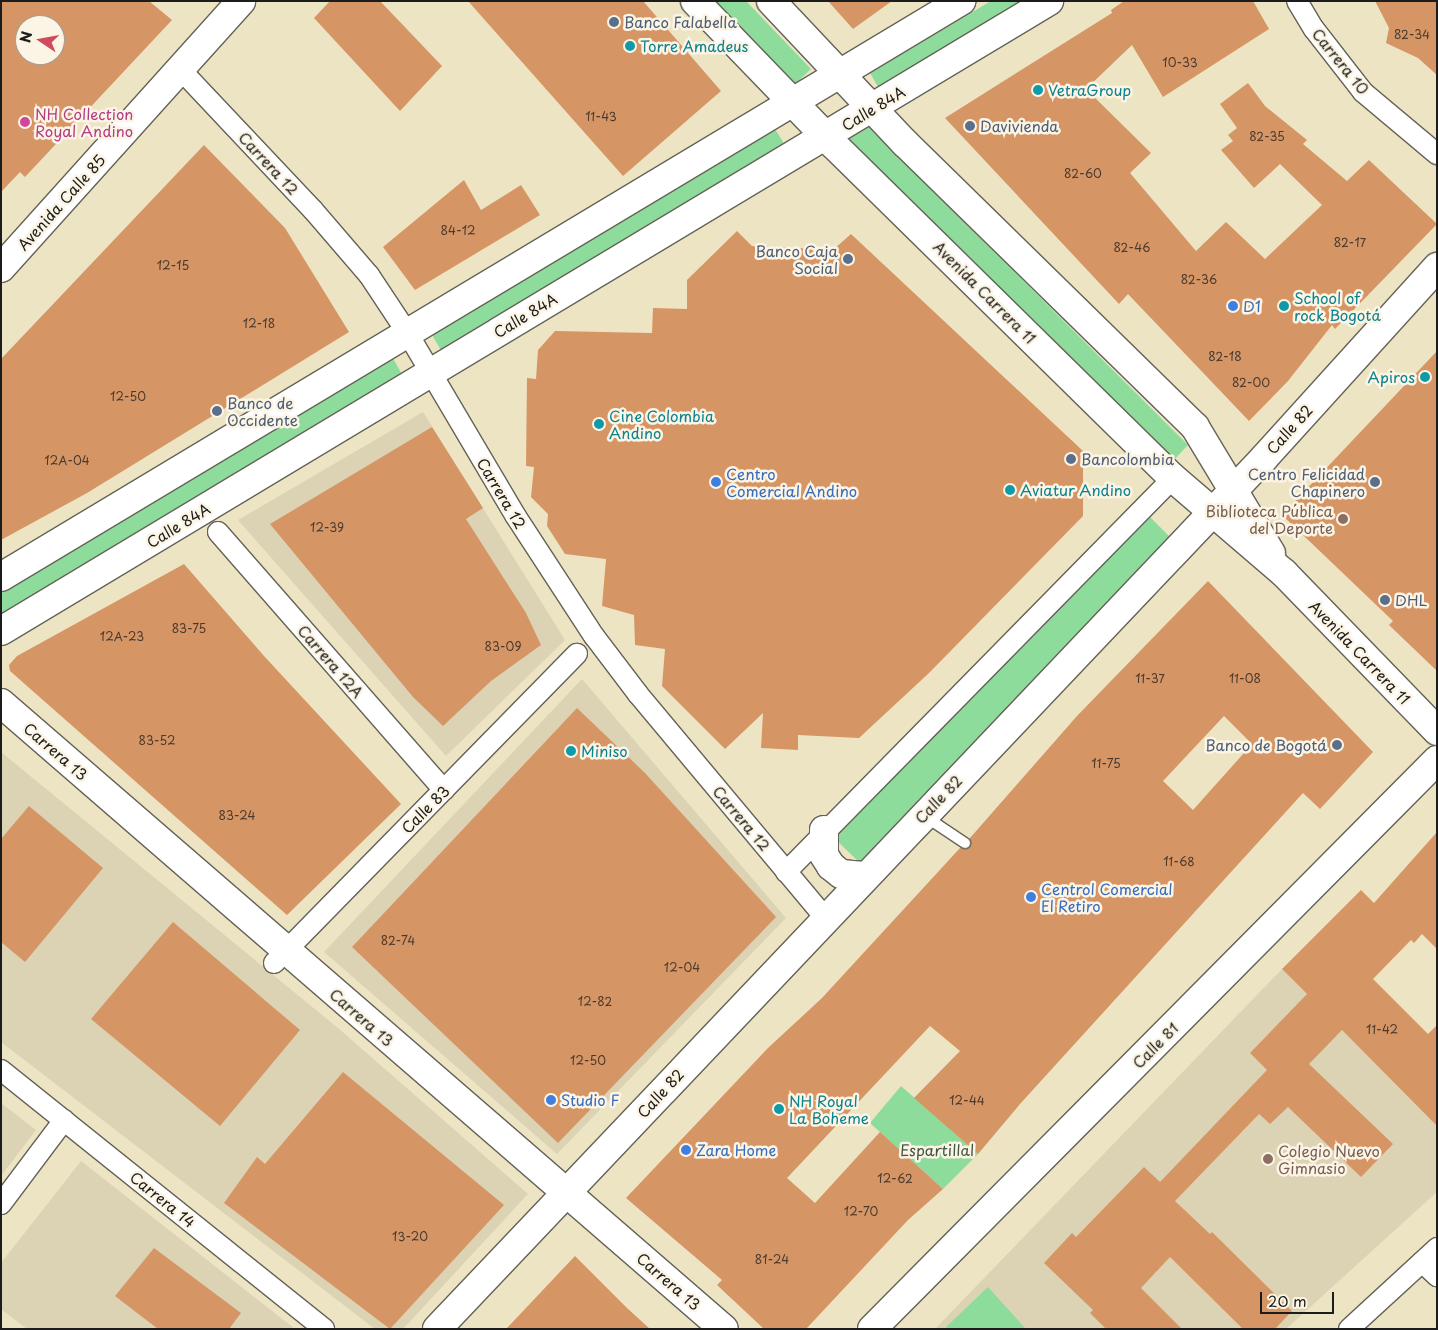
<!DOCTYPE html>
<html>
<head>
<meta charset="utf-8">
<style>
  body { margin:0 }
  #map { position:relative; width:1438px; height:1330px; overflow:hidden; background:#ede4c4; font-family:"Playpen Sans",sans-serif }
  div>[style] { position:absolute }
  [style*='--x'] { left:calc(var(--x)*1px); top:calc(var(--y)*1px); width:calc(var(--w)*1px); rotate:calc(var(--a)*1deg) }
  .built>* { inset:0; background:#dcd3b4 }
  .green>* { inset:0; background:#8ddc9b }
  .building>* { inset:0; background:#d69565 }
  .roads { filter:drop-shadow(1px 0 #656257) drop-shadow(-1px 0 #656257) drop-shadow(0 1px #656257) drop-shadow(0 -1px #656257) }
  .lane>* { height:10px; margin:-5px; padding:0 5px; transform-origin:5px; border-radius:5px; background:#fff }
  .street>* { height:20px; margin:-10px; padding:0 10px; transform-origin:10px; border-radius:10px; background:#fff }
  .secondary>* { height:28px; margin:-14px; padding:0 14px; transform-origin:14px; border-radius:14px; background:#fff }
  .dots>* { width:14px; height:14px; translate:-50% -50%; box-sizing:border-box; border:2px solid #fcf5e5; border-radius:50% }
  span { translate:-50% -50%; white-space:nowrap; text-align:center; line-height:1.15; -webkit-text-stroke:5px #fcf5e5; paint-order:stroke }
  .number-label { font-size:12px; color:#4a3a2e }
  .number-label span { -webkit-text-stroke-width:0 }
  .service-label { font-size:15px; color:#4e5e75 }
  .left { translate:0 -50%; text-align:left }
  .right { translate:-100% -50%; text-align:right }
  .culture-label { font-size:15px; color:#0d838f }
  .street-label { font-size:15px; color:#1c1c1c }
  .hotel-label { font-size:15px; color:#b23c85 }
  .shop-label { font-size:15px; color:#366cbe }
  .education-label { font-size:15px; color:#785e54 }
  .park-label { font-size:15px; color:#3e5642 }
  .frame { position:absolute; inset:0; border:2px solid #1c1c1c; pointer-events:none }
  .north { position:absolute; left:15px; top:15px; width:50px; height:50px; box-sizing:border-box; background:#fcf5e5; border:1px solid #a29e95; border-radius:50%; rotate:282deg; font-size:14px; font-weight:700; line-height:20px; text-align:center; color:#1c1c1c }
  .north::after { content:''; display:block; margin:auto; width:18px; height:22px; background:#d1495b; clip-path:polygon(50% 0,100% 100%,50% 72%,0 100%) }
  .scale { position:absolute; left:1260px; top:1292px; width:74px; height:22px; box-sizing:border-box; border:2px solid #1c1c1c; border-top:0; padding-left:6px; font-size:15px; line-height:18px; white-space:nowrap; color:#1c1c1c; -webkit-text-stroke:4px #fcf5e5; paint-order:stroke }
</style>
</head>
<body>
<div id="map">
  <div class="built">
    <div style="clip-path:polygon(423px 412px,565px 640px,446px 756px,238px 520px)"></div>
    <div style="clip-path:polygon(582px 679px,786px 918px,557px 1154px,324px 952px)"></div>
    <div style="clip-path:polygon(1px 752px,338px 1028px,528px 1194px,403px 1329px,375px 1329px,1px 1042px)"></div>
    <div style="clip-path:polygon(1282px 969px,1437px 1126px,1437px 1192px,1286px 1329px,935px 1329px)"></div>
    <div style="clip-path:polygon(1px 1103px,36px 1130px,1px 1176px)"></div>
    <div style="clip-path:polygon(81px 1161px,295px 1329px,27px 1329px,1px 1309px,1px 1263px)"></div>
  </div>
  <div class="green">
    <div style="clip-path:polygon(708px 1px,746px 1px,811px 69px,791px 88px)"></div>
    <div style="clip-path:polygon(991px 1px,1032px 1px,881px 92px,870px 73px)"></div>
    <div style="clip-path:polygon(867px 125px,1188px 445px,1170px 464px,842px 140px)"></div>
    <div style="clip-path:polygon(774px 127px,786px 147px,443px 354px,431px 333px)"></div>
    <div style="clip-path:polygon(391px 355px,403px 376px,1px 616px,1px 588px)"></div>
    <div style="clip-path:polygon(1145px 512px,1173px 540px,861px 864px,832px 836px)"></div>
    <div style="clip-path:polygon(901px 1086px,978px 1154px,943px 1189px,870px 1123px)"></div>
    <div style="clip-path:polygon(988px 1287px,1026px 1329px,948px 1329px,946px 1327px)"></div>
  </div>
  <div class="building">
    <div style="clip-path:polygon(evenodd,1px 1px,149px 1px,172px 20px,25px 177px,20px 172px,1px 192px,1px 1px,25px 25px,55px 25px,55px 55px,25px 55px,25px 25px)"></div>
    <div style="clip-path:polygon(330px 1px,380px 1px,442px 66px,400px 111px,314px 18px)"></div>
    <div style="clip-path:polygon(468px 1px,643px 1px,721px 91px,623px 176px)"></div>
    <div style="clip-path:polygon(828px 1px,892px 1px,853px 29px)"></div>
    <div style="clip-path:polygon(1124px 1px,1253px 1px,1269px 29px,1163px 97px,1132px 45px,1086px 89px,1151px 153px,1130px 173px,1196px 251px,1226px 222px,1265px 259px,1322px 205px,1280px 164px,1254px 188px,1221px 150px,1233px 141px,1228px 135px,1237px 128px,1220px 104px,1248px 83px,1265px 106px,1307px 140px,1303px 144px,1347px 181px,1369px 160px,1437px 224px,1335px 329px,1332px 325px,1288px 381px,1249px 421px,1128px 294px,1119px 304px,945px 118px,1112px 13px,1111px 10px)"></div>
    <div style="clip-path:polygon(1375px 1px,1437px 1px,1437px 75px,1418px 58px,1386px 43px,1389px 28px)"></div>
    <div style="clip-path:polygon(204px 145px,285px 228px,349px 332px,87px 493px,1px 540px,1px 359px)"></div>
    <div style="clip-path:polygon(464px 180px,481px 210px,521px 185px,540px 215px,415px 290px,383px 247px)"></div>
    <div style="clip-path:polygon(737px 231px,752px 246px,792px 248px,834px 249px,851px 234px,1083px 451px,1083px 516px,929px 673px,859px 738px,798px 735px,798px 750px,761px 748px,763px 713px,725px 749px,662px 686px,665px 649px,635px 645px,634px 615px,602px 606px,606px 559px,565px 554px,547px 526px,548px 514px,531px 497px,534px 467px,526px 466px,527px 378px,536px 379px,538px 350px,555px 331px,652px 333px,653px 308px,687px 309px,687px 280px)"></div>
    <div style="clip-path:polygon(1437px 351px,1437px 671px,1389px 625px,1393px 621px,1282px 515px)"></div>
    <div style="clip-path:polygon(432px 427px,483px 508px,466px 519px,526px 613px,541px 645px,491px 681px,443px 726px,413px 697px,270px 524px)"></div>
    <div style="clip-path:polygon(184px 564px,264px 656px,401px 804px,287px 915px,10px 671px,9px 665px,17px 656px)"></div>
    <div style="clip-path:polygon(evenodd,1208px 581px,1373px 752px,1320px 809px,1303px 793px,1020px 1104px,978px 1154px,914px 1098px,960px 1051px,930px 1026px,787px 1178px,815px 1203px,880px 1132px,943px 1189px,908px 1220px,806px 1329px,764px 1329px,717px 1285px,722px 1280px,626px 1198px,768px 1048px,822px 998px,960px 848px,970px 847px,970px 838px,1077px 716px,1208px 581px,1224px 716px,1252px 744px,1193px 810px,1163px 781px,1224px 716px)"></div>
    <div style="clip-path:polygon(577px 708px,645px 773px,776px 917px,558px 1143px,352px 947px)"></div>
    <div style="clip-path:polygon(29px 806px,103px 868px,25px 962px,1px 942px,1px 839px)"></div>
    <div style="clip-path:polygon(1437px 832px,1437px 949px,1422px 934px,1414px 943px,1411px 940px,1373px 979px,1428px 1034px,1437px 1025px,1437px 1126px,1342px 1030px,1309px 1064px,1393px 1144px,1361px 1177px,1288px 1107px,1270px 1124px,1259px 1114px,1175px 1201px,1210px 1234px,1212px 1232px,1292px 1311px,1275px 1329px,1243px 1329px,1170px 1257px,1141px 1288px,1182px 1329px,1106px 1329px,1090px 1313px,1093px 1310px,1044px 1263px,1072px 1233px,1076px 1237px,1144px 1167px,1160px 1182px,1267px 1070px,1250px 1053px,1307px 994px,1282px 969px,1361px 890px,1374px 903px)"></div>
    <div style="clip-path:polygon(173px 922px,300px 1030px,220px 1126px,91px 1019px)"></div>
    <div style="clip-path:polygon(343px 1072px,504px 1205px,390px 1329px,224px 1203px,257px 1157px,265px 1164px)"></div>
    <div style="clip-path:polygon(154px 1248px,241px 1313px,229px 1329px,158px 1329px,115px 1296px)"></div>
    <div style="clip-path:polygon(575px 1256px,627px 1308px,650px 1329px,506px 1329px)"></div>
  </div>
  <div class="roads">
    <div class="lane">
      <div style="--x:926;--y:817;--w:47;--a:33.7"></div>
    </div>
    <div class="street">
      <div style="--x:1297;--y:1;--w:33;--a:59"></div>
      <div style="--x:1314;--y:29;--w:80;--a:52.1"></div>
      <div style="--x:1363;--y:92;--w:97;--a:40"></div>
      <div style="--x:180;--y:69;--w:194;--a:46.7"></div>
      <div style="--x:313;--y:210;--w:86;--a:49.3"></div>
      <div style="--x:369;--y:275;--w:71;--a:56.5"></div>
      <div style="--x:408;--y:334;--w:210;--a:59.4"></div>
      <div style="--x:515;--y:515;--w:145;--a:56.9"></div>
      <div style="--x:594;--y:636;--w:73;--a:52.8"></div>
      <div style="--x:638;--y:694;--w:292;--a:50.1"></div>
      <div style="--x:218;--y:532;--w:343;--a:48.8"></div>
      <div style="--x:786;--y:872;--w:552;--a:-45.51"></div>
      <div style="--x:274;--y:963;--w:433;--a:-45.6"></div>
      <div style="--x:1;--y:1070;--w:414;--a:38.7"></div>
      <div style="--x:1;--y:1204;--w:105;--a:-53.1"></div>
      <div style="--x:1422;--y:1262;--w:21;--a:43"></div>
      <div style="--x:1349;--y:1329;--w:120;--a:-42.6"></div>
    </div>
    <div class="secondary">
      <div style="--x:695;--y:1;--w:199;--a:46"></div>
      <div style="--x:833;--y:144;--w:477;--a:44.5"></div>
      <div style="--x:1173;--y:478;--w:146;--a:40.6"></div>
      <div style="--x:1284;--y:573;--w:220;--a:45.9"></div>
      <div style="--x:771;--y:1;--w:195;--a:46.7"></div>
      <div style="--x:905;--y:143;--w:406;--a:44.4"></div>
      <div style="--x:1195;--y:427;--w:147;--a:58.9"></div>
      <div style="--x:1;--y:268;--w:359;--a:-48"></div>
      <div style="--x:1;--y:577;--w:1120;--a:-30.96"></div>
      <div style="--x:1;--y:631;--w:1223;--a:-31.01"></div>
      <div style="--x:1;--y:703;--w:956;--a:40.89"></div>
      <div style="--x:824;--y:830;--w:25;--a:90"></div>
      <div style="--x:824;--y:855;--w:13;--a:58"></div>
      <div style="--x:831;--y:866;--w:13;--a:39"></div>
      <div style="--x:841;--y:874;--w:23;--a:5"></div>
      <div style="--x:437;--y:1329;--w:1201;--a:-46.48"></div>
      <div style="--x:1264;--y:458;--w:258;--a:-47.8"></div>
      <div style="--x:872;--y:1329;--w:802;--a:-45.2"></div>
    </div>
  </div>
  <div class="dots">
    <div style="left:614px;top:22px;background:#5c6f8a"></div>
    <div style="left:630px;top:46px;background:#0f9aa8"></div>
    <div style="left:1038px;top:90px;background:#0f9aa8"></div>
    <div style="left:25px;top:122px;background:#d1479c"></div>
    <div style="left:970px;top:126px;background:#5c6f8a"></div>
    <div style="left:848px;top:259px;background:#5c6f8a"></div>
    <div style="left:1233px;top:306px;background:#3f7fe0"></div>
    <div style="left:1284px;top:306px;background:#0f9aa8"></div>
    <div style="left:1425px;top:377px;background:#0f9aa8"></div>
    <div style="left:217px;top:411px;background:#5c6f8a"></div>
    <div style="left:599px;top:424px;background:#0f9aa8"></div>
    <div style="left:1071px;top:459px;background:#5c6f8a"></div>
    <div style="left:716px;top:482px;background:#3f7fe0"></div>
    <div style="left:1375px;top:482px;background:#5c6f8a"></div>
    <div style="left:1010px;top:490px;background:#0f9aa8"></div>
    <div style="left:1343px;top:519px;background:#8d6e63"></div>
    <div style="left:1385px;top:600px;background:#5c6f8a"></div>
    <div style="left:1337px;top:745px;background:#5c6f8a"></div>
    <div style="left:571px;top:751px;background:#0f9aa8"></div>
    <div style="left:1031px;top:897px;background:#3f7fe0"></div>
    <div style="left:551px;top:1100px;background:#3f7fe0"></div>
    <div style="left:779px;top:1109px;background:#0f9aa8"></div>
    <div style="left:686px;top:1150px;background:#3f7fe0"></div>
    <div style="left:1268px;top:1159px;background:#8d6e63"></div>
  </div>
  <div class="number-label">
    <span style="left:1412px;top:35px">82-34</span>
    <span style="left:1180px;top:63px">10-33</span>
    <span style="left:601px;top:117px">11-43</span>
    <span style="left:1267px;top:137px">82-35</span>
    <span style="left:1083px;top:174px">82-60</span>
    <span style="left:458px;top:231px">84-12</span>
    <span style="left:1350px;top:243px">82-17</span>
    <span style="left:1132px;top:248px">82-46</span>
    <span style="left:173px;top:266px">12-15</span>
    <span style="left:1199px;top:280px">82-36</span>
    <span style="left:259px;top:324px">12-18</span>
    <span style="left:1225px;top:357px">82-18</span>
    <span style="left:1251px;top:383px">82-00</span>
    <span style="left:128px;top:397px">12-50</span>
    <span style="left:67px;top:461px">12A-04</span>
    <span style="left:327px;top:528px">12-39</span>
    <span style="left:189px;top:629px">83-75</span>
    <span style="left:122px;top:637px">12A-23</span>
    <span style="left:503px;top:647px">83-09</span>
    <span style="left:1150px;top:679px">11-37</span>
    <span style="left:1245px;top:679px">11-08</span>
    <span style="left:157px;top:741px">83-52</span>
    <span style="left:1106px;top:764px">11-75</span>
    <span style="left:237px;top:816px">83-24</span>
    <span style="left:1179px;top:862px">11-68</span>
    <span style="left:398px;top:941px">82-74</span>
    <span style="left:682px;top:968px">12-04</span>
    <span style="left:595px;top:1002px">12-82</span>
    <span style="left:1382px;top:1030px">11-42</span>
    <span style="left:588px;top:1061px">12-50</span>
    <span style="left:967px;top:1101px">12-44</span>
    <span style="left:895px;top:1179px">12-62</span>
    <span style="left:861px;top:1212px">12-70</span>
    <span style="left:410px;top:1237px">13-20</span>
    <span style="left:772px;top:1260px">81-24</span>
  </div>
  <div class="service-label">
    <span class="left" style="left:624px;top:22px">Banco Falabella</span>
    <span class="left" style="left:980px;top:126px">Davivienda</span>
    <span class="right" style="left:838px;top:259px">Banco Caja<br>Social</span>
    <span class="left" style="left:227px;top:411px">Banco de<br>Occidente</span>
    <span class="left" style="left:1081px;top:459px">Bancolombia</span>
    <span class="right" style="left:1365px;top:482px">Centro Felicidad<br>Chapinero</span>
    <span class="left" style="left:1395px;top:600px">DHL</span>
    <span class="right" style="left:1327px;top:745px">Banco de Bogotá</span>
  </div>
  <div class="culture-label">
    <span class="left" style="left:640px;top:46px">Torre Amadeus</span>
    <span class="left" style="left:1048px;top:90px">VetraGroup</span>
    <span class="left" style="left:1294px;top:306px">School of<br>rock Bogotá</span>
    <span class="right" style="left:1415px;top:377px">Apiros</span>
    <span class="left" style="left:609px;top:424px">Cine Colombia<br>Andino</span>
    <span class="left" style="left:1020px;top:490px">Aviatur Andino</span>
    <span class="left" style="left:581px;top:751px">Miniso</span>
    <span class="left" style="left:789px;top:1109px">NH Royal<br>La Boheme</span>
  </div>
  <div class="street-label">
    <span style="left:1341px;top:61px;rotate:51deg">Carrera 10</span>
    <span style="left:873px;top:108px;rotate:-31deg">Calle 84A</span>
    <span style="left:269px;top:163px;rotate:47deg">Carrera 12</span>
    <span style="left:61px;top:202px;rotate:-48deg">Avenida Calle 85</span>
    <span style="left:985px;top:292px;rotate:45deg">Avenida Carrera 11</span>
    <span style="left:525px;top:315px;rotate:-31deg">Calle 84A</span>
    <span style="left:1289px;top:429px;rotate:-48deg">Calle 82</span>
    <span style="left:502px;top:493px;rotate:59deg">Carrera 12</span>
    <span style="left:178px;top:525px;rotate:-31deg">Calle 84A</span>
    <span style="left:1360px;top:652px;rotate:46deg">Avenida Carrera 11</span>
    <span style="left:331px;top:661px;rotate:49deg">Carrera 12A</span>
    <span style="left:56px;top:751px;rotate:41deg">Carrera 13</span>
    <span style="left:938px;top:799px;rotate:-46deg">Calle 82</span>
    <span style="left:425px;top:809px;rotate:-45deg">Calle 83</span>
    <span style="left:742px;top:818px;rotate:50deg">Carrera 12</span>
    <span style="left:362px;top:1017px;rotate:41deg">Carrera 13</span>
    <span style="left:1155px;top:1045px;rotate:-45deg">Calle 81</span>
    <span style="left:660px;top:1093px;rotate:-47deg">Calle 82</span>
    <span style="left:163px;top:1199px;rotate:39deg">Carrera 14</span>
    <span style="left:669px;top:1281px;rotate:41deg">Carrera 13</span>
  </div>
  <div class="hotel-label">
    <span class="left" style="left:35px;top:122px">NH Collection<br>Royal Andino</span>
  </div>
  <div class="shop-label">
    <span class="left" style="left:1243px;top:306px">D1</span>
    <span class="left" style="left:726px;top:482px">Centro<br>Comercial Andino</span>
    <span class="left" style="left:1041px;top:897px">Centrol Comercial<br>El Retiro</span>
    <span class="left" style="left:561px;top:1100px">Studio F</span>
    <span class="left" style="left:696px;top:1150px">Zara Home</span>
  </div>
  <div class="education-label">
    <span class="right" style="left:1333px;top:519px">Biblioteca Pública<br>del Deporte</span>
    <span class="left" style="left:1278px;top:1159px">Colegio Nuevo<br>Gimnasio</span>
  </div>
  <div class="park-label">
    <span style="left:937px;top:1150px">Espartillal</span>
  </div>
  <div class="frame"></div>
  <div class="north">N</div>
  <div class="scale">20 m</div>
</div>
</body>
</html>
